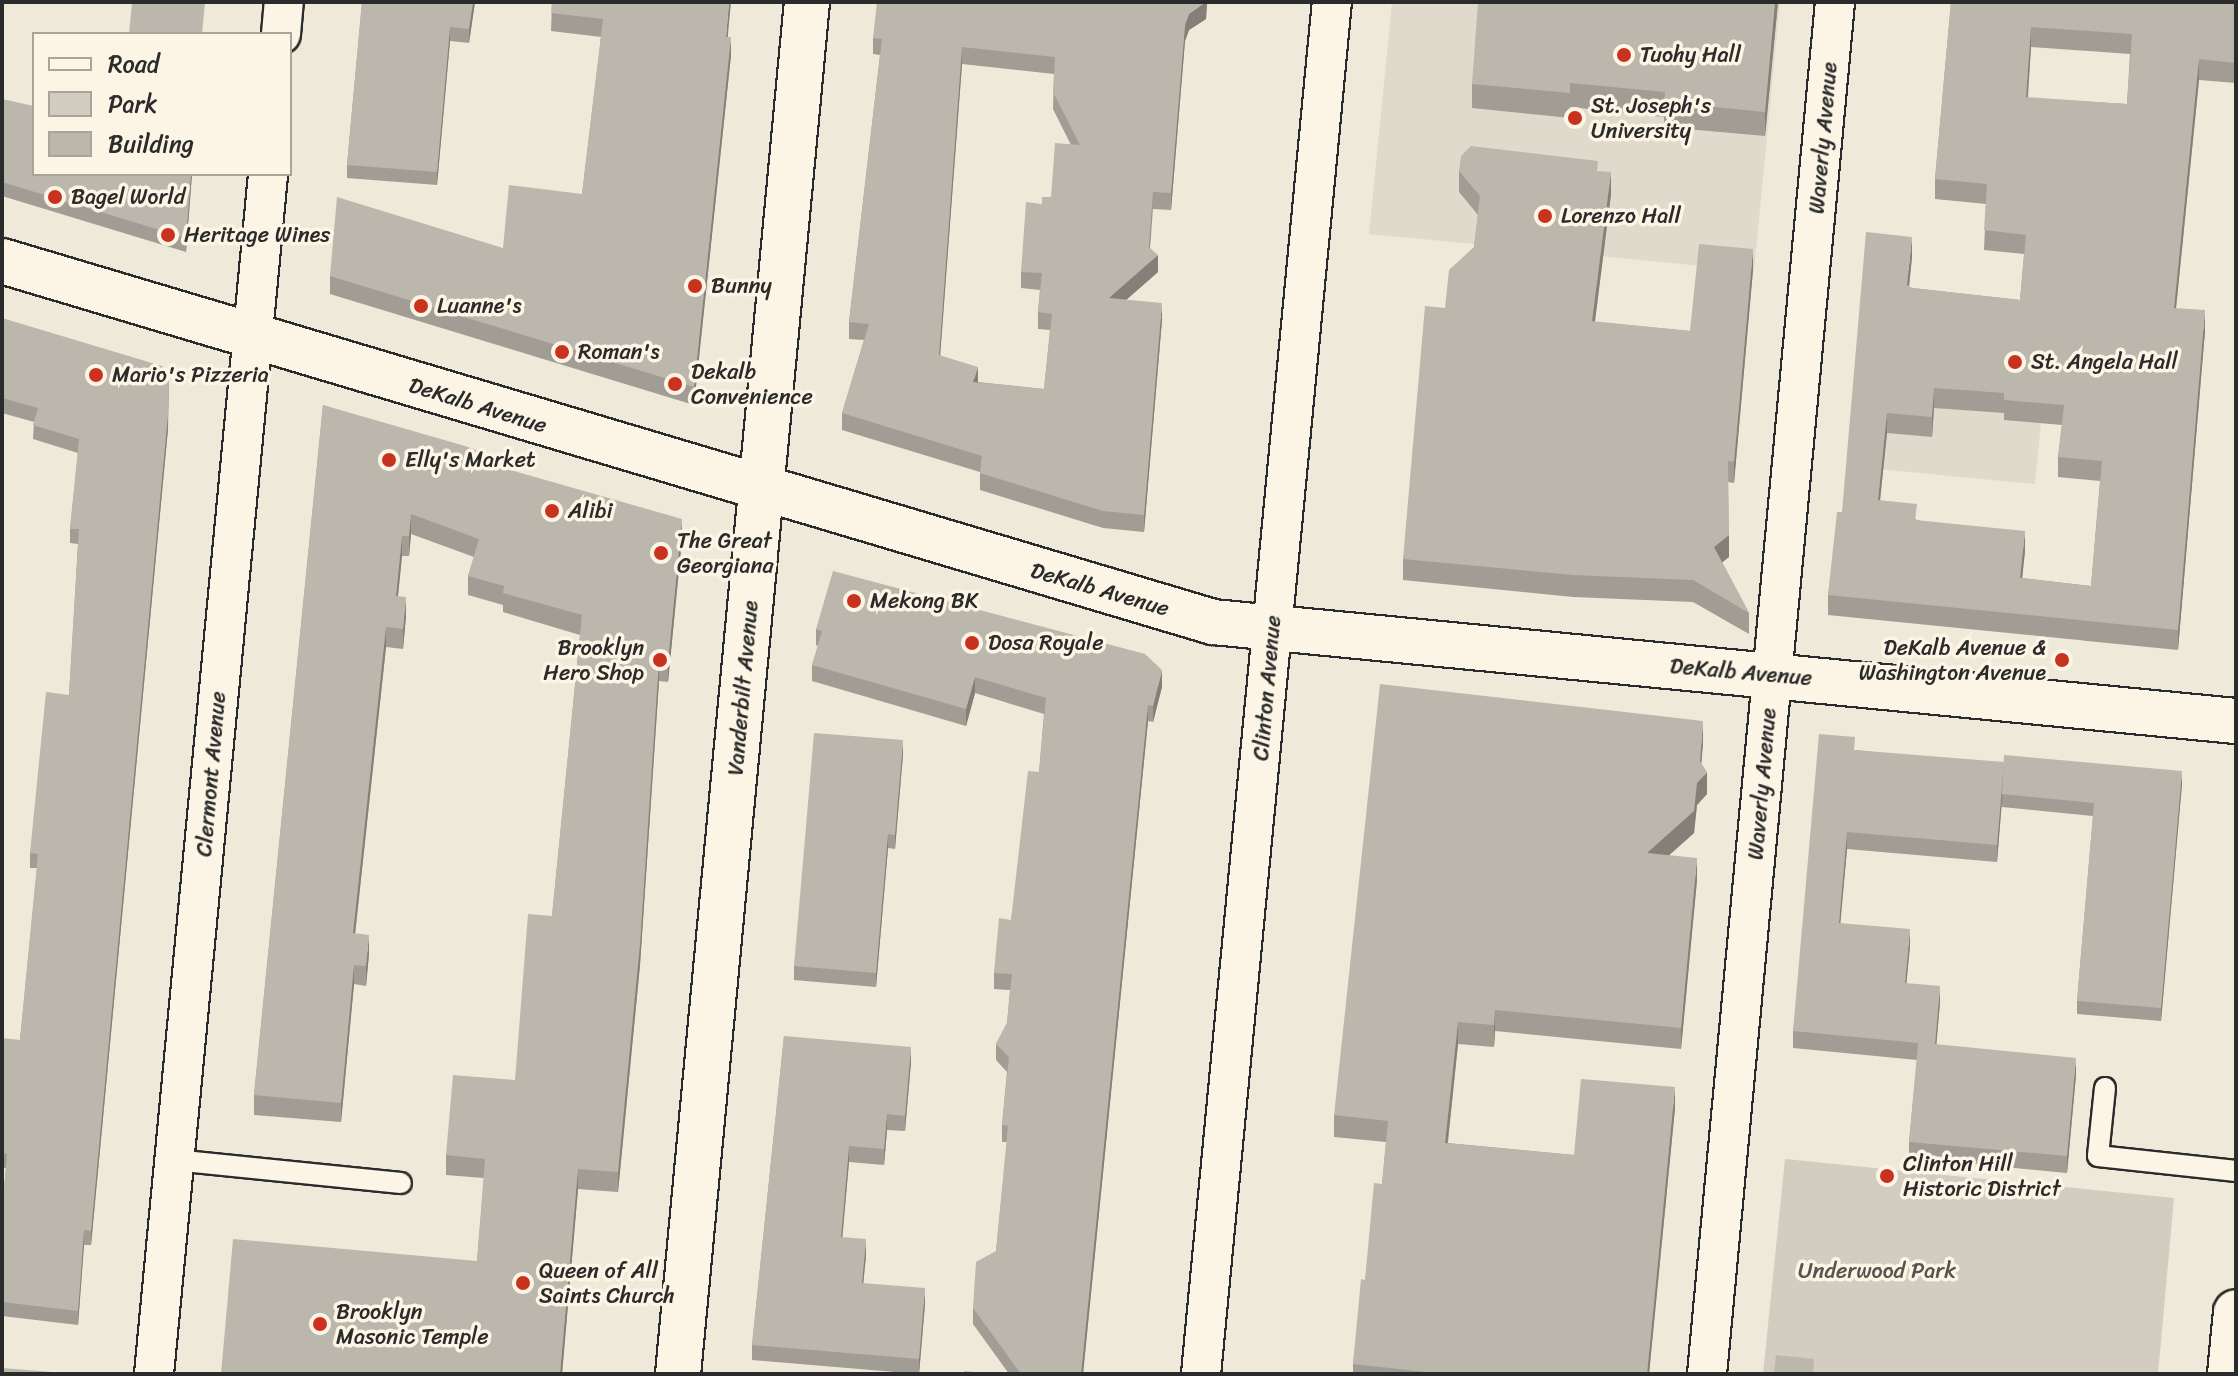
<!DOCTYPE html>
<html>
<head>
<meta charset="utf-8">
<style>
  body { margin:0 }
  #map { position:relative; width:2238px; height:1376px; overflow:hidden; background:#efe9da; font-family:Sriracha,sans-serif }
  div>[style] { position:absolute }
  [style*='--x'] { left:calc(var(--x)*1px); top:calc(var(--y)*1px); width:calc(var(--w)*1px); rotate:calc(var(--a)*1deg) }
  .built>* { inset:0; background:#e0dacc }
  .green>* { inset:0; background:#d2cdc0 }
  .roads { filter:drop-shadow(2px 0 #2b2b2b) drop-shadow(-2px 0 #2b2b2b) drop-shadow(0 2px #2b2b2b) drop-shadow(0 -2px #2b2b2b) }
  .lane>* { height:20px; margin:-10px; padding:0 10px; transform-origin:10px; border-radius:10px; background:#fcf5e5 }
  .street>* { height:38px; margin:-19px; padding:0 19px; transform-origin:19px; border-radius:19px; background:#fcf5e5 }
  .secondary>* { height:44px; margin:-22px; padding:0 22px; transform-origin:22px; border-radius:22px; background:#fcf5e5 }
  .wall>* { inset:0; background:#a29d94 }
  .shaded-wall>* { inset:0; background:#848078 }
  .building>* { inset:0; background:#bcb7ac }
  .dots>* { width:22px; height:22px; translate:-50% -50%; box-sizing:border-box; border:4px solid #fcf5e5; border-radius:50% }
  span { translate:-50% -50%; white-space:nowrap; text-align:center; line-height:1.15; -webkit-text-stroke:7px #fcf5e5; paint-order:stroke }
  .poi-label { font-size:22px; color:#2b2b2b }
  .left { translate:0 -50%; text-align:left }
  .right { translate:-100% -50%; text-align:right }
  .street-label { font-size:22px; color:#2b2b2b }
  .park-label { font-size:22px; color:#555450 }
  .frame { position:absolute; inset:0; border:4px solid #2b2b2b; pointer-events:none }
  .legend { position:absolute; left:32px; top:32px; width:260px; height:144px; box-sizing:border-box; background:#fcf5e5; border:2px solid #a8a49b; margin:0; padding:10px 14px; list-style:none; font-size:24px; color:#2b2b2b }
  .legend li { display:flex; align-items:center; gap:16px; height:40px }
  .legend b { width:40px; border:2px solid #a8a49b }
</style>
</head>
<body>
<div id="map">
  <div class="built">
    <div style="clip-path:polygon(1392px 2px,1780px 2px,1754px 271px,1369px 234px)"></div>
    <div style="clip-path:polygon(2030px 314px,2205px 331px,2196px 424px,2041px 423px,2035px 484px,1846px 466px)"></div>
  </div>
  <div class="green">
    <div style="clip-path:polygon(1785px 1159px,2174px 1198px,2158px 1374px,1763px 1374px)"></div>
  </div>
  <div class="roads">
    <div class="lane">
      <div style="--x:2105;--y:1088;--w:68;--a:95.9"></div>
      <div style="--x:2098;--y:1156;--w:139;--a:6.2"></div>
      <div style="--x:174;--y:1160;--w:228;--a:5.8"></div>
    </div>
    <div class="street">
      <div style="--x:281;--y:34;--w:32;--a:-85"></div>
      <div style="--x:154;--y:1374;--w:1205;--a:-84.57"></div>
      <div style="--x:1201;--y:1374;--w:1378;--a:-84.55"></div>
      <div style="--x:1707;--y:1374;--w:1378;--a:-84.67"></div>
    </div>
    <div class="secondary">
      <div style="--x:2;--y:261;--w:1264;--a:16.6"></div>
      <div style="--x:1213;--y:622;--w:1028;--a:5.53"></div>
      <div style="--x:678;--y:1374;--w:1378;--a:-84.63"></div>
      <div style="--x:2230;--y:1374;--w:62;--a:-84.5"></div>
    </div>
  </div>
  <div class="wall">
    <div style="clip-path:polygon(362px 2px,475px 2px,469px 43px,450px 41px,437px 185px,347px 178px,347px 165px)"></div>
    <div style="clip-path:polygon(552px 2px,728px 37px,731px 55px,694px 405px,330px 294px,330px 276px,503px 248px,582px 194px,601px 37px,551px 31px)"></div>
    <div style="clip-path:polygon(evenodd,1207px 2px,1206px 19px,1189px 30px,1185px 41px,1171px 210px,1153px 209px,1150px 248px,1158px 272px,1126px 300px,1162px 320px,1144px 532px,1103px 528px,980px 490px,980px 472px,842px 430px,842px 413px,864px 340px,849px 339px,849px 322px,880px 55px,873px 54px,873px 38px,1207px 2px,962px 64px,1054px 74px,1053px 109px,1071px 145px,1051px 197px,1042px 204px,1021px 272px,1021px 288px,1040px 290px,1038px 312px,1038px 329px,1050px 330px,1044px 389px,978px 382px,940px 355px,962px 64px)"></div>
    <div style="clip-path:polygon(1778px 2px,1765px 136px,1664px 127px,1664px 117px,1570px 107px,1570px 118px,1472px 108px,1472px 84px)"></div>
    <div style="clip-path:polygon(evenodd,1951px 2px,2236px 2px,2236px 83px,2199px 80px,2176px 308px,2205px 331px,2178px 650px,1828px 615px,1828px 595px,1842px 512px,1912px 257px,1909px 287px,1912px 288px,2020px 300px,2024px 254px,1984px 250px,1986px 204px,1935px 199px,1935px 179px,1951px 2px,2031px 47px,2130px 54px,2127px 104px,2028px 98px,2031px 47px,1951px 2px,1934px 408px,2004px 413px,2004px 420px,2062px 425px,2058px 457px,2058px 477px,2100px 481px,2091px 586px,2022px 578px,2025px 551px,1917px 520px,1880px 500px,1887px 433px,1932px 437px,1934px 408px)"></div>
    <div style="clip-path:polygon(2px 99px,192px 174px,186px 252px,2px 196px)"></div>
    <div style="clip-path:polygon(1459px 171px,1598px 171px,1611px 194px,1595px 322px,1690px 331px,1753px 270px,1734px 483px,1728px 482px,1729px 557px,1722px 562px,1749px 613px,1749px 634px,1693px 602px,1573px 597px,1403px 580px,1403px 559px,1445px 308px,1474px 247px,1478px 215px,1459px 192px)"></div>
    <div style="clip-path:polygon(2px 318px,168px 429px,91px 1245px,84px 1245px,78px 1325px,2px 1316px,2px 1211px,6px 1168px,2px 1168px,2px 1043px,20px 1040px,37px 868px,30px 868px,30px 853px,69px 695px,78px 544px,70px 543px,70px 529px,78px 453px,33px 439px,34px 422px,2px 413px)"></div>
    <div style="clip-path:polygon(323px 405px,503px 468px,682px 539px,668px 682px,659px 681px,640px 965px,618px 1192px,578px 1189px,562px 1374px,221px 1374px,477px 1261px,484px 1178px,446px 1175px,446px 1155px,515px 1080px,552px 916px,580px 635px,503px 612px,503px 605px,468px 595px,468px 576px,474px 557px,411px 534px,409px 556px,402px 556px,398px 596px,406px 616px,403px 649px,386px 647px,355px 934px,369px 954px,366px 986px,354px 984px,341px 1122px,254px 1115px,254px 1095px)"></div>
    <div style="clip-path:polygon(816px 629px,1162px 687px,1153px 722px,1148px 721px,1083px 1374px,1009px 1374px,973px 1324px,973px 1308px,996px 1251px,1007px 1142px,1002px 1142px,1002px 1125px,1007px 1072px,996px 1060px,996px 1044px,1007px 1023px,1010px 990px,994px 989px,994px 973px,1011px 920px,1039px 772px,1044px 714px,975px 693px,966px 726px,812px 681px,812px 665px,818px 646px,816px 645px)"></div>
    <div style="clip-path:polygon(1703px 743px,1701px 764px,1707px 794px,1697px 805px,1694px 833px,1669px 855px,1697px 880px,1681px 1049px,1495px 1031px,1494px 1047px,1458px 1044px,1448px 1143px,1574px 1155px,1675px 1108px,1649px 1374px,1353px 1374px,1353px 1364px,1365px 1280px,1382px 1184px,1386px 1142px,1334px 1137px,1334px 1115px)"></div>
    <div style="clip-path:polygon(1855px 750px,2182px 784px,2161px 1021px,2077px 1014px,2077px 1001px,2093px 816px,2002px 807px,2002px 800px,1997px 862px,1847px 849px,1840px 923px,1910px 946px,1906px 983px,1940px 1002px,1936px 1045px,2076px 1075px,2067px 1173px,1909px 1158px,1909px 1142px,1917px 1060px,1793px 1048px,1793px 1031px)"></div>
    <div style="clip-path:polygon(903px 754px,895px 849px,888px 848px,876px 987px,794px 980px,794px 966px)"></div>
    <div style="clip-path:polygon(784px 1036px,911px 1062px,905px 1131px,887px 1130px,884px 1165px,849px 1162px,842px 1237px,866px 1255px,863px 1283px,925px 1304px,919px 1374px,752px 1360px,752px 1345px)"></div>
  </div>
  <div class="shaded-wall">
    <div style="clip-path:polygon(473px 2px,475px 2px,469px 43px,469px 29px)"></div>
    <div style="clip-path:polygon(729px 2px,731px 2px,726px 55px,726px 37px)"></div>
    <div style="clip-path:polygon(1206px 2px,1207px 2px,1206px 19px,1189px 30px,1185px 41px,1171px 210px,1171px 193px,1185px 25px,1189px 14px)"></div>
    <div style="clip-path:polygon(1775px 2px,1778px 2px,1765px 136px,1765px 112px)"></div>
    <div style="clip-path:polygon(450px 27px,450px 41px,437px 185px,437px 172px)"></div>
    <div style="clip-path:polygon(2031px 27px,2031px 47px,2026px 118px,2026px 97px)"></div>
    <div style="clip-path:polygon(731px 37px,731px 55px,694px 405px,694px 387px)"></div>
    <div style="clip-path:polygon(962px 47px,962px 64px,939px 371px,939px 355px)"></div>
    <div style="clip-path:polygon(2199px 59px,2199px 80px,2174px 328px,2174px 308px)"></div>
    <div style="clip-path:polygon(1611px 172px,1611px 194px,1592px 343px,1592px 321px)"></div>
    <div style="clip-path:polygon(191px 174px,192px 174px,186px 252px,186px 238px)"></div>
    <div style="clip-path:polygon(1153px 192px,1149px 262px,1158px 255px,1158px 272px,1109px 315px,1109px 298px,1149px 247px)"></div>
    <div style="clip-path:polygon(1912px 237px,1912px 257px,1907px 305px,1907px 285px)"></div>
    <div style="clip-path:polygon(1753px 249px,1753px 270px,1734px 483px,1734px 462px)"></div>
    <div style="clip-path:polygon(1162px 303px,1162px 320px,1144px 532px,1144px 515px)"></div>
    <div style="clip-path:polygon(2205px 310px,2205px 331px,2178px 650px,2178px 630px)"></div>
    <div style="clip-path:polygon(978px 367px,978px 383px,973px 382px)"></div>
    <div style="clip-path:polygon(169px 376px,168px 429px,91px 1245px,91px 1231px)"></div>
    <div style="clip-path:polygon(1934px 388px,1934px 408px,1932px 437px,1932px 417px)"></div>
    <div style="clip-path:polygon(1887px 413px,1887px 433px,1878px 520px,1878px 500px)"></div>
    <div style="clip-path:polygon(411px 514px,411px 534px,409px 556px,409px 536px)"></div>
    <div style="clip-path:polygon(682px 519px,682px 539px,668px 682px,668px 662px)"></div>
    <div style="clip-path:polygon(2025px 531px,2025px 551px,2020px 598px,2020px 578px)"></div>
    <div style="clip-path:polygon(1729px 535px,1729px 557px,1714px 569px,1714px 547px)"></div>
    <div style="clip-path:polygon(402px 536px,402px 556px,396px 615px,396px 596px)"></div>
    <div style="clip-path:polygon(406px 597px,406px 616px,403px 649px,403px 629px)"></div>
    <div style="clip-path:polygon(386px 627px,386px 647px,353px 953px,353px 933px)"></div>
    <div style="clip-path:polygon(659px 661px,659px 681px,640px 965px,618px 1192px,618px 1172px)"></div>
    <div style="clip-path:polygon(1162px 670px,1162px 687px,1153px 722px,1153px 706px)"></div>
    <div style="clip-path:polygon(975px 677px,975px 693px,966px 726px,966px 709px)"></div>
    <div style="clip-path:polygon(1148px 705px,1148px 721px,1083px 1374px,1081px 1374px)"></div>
    <div style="clip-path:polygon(1703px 721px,1703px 743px,1700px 780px,1707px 772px,1707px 794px,1697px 805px,1694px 833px,1647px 875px,1647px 853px,1700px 761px)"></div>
    <div style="clip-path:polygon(903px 740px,903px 754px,895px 849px,895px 835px)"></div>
    <div style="clip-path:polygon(2004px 762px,2002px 800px,1997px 862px,1997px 845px)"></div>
    <div style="clip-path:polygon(2182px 771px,2182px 784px,2161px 1021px,2161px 1008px)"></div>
    <div style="clip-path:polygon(1847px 832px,1847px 849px,1839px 939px,1839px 923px)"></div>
    <div style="clip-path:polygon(888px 834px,888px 848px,876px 987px,876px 973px)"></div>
    <div style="clip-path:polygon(1697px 858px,1697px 880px,1681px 1049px,1681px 1028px)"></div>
    <div style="clip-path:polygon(1910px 929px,1910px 946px,1905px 999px,1905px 983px)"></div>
    <div style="clip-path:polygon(369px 935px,369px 954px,366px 986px,366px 966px)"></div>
    <div style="clip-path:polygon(354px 965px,354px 984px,341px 1122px,341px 1103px)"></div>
    <div style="clip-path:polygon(1940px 986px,1940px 1002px,1935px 1061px,1935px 1044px)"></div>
    <div style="clip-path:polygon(1495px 1010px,1495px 1031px,1494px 1047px,1494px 1025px)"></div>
    <div style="clip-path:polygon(1458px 1022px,1458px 1044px,1445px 1165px,1445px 1143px)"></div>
    <div style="clip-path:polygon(911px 1047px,911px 1062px,905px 1131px,905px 1116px)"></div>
    <div style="clip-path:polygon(2076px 1058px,2076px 1075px,2067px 1173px,2067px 1156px)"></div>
    <div style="clip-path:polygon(1675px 1087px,1675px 1108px,1649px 1374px,1647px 1374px)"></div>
    <div style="clip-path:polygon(887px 1114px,887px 1130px,884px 1165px,884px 1149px)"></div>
    <div style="clip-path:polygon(849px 1146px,849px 1162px,841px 1253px,841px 1237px)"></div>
    <div style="clip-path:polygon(578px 1169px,578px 1189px,562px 1374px,560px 1374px)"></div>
    <div style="clip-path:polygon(84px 1230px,84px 1245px,78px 1325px,78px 1311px)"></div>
    <div style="clip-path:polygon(866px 1239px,866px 1255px,862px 1298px,862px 1283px)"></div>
    <div style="clip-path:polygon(925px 1288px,925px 1304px,919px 1374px,919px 1359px)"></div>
  </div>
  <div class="building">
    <div style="clip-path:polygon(132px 2px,205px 2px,202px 34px,129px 34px)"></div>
    <div style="clip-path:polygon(362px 2px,473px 2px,469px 29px,450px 27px,437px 172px,347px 165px)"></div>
    <div style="clip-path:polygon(552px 2px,729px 2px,726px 37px,731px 37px,694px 387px,330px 276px,337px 197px,503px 248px,509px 185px,582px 194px,603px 19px,551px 13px)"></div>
    <div style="clip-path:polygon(evenodd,877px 2px,1206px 2px,1189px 14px,1185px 25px,1171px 193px,1153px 192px,1149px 247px,1158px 255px,1109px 298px,1162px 303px,1144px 515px,1103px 511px,980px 473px,982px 456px,842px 413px,869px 324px,849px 322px,882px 39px,873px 38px,877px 2px,962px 47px,1055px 57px,1053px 92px,1080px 145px,1055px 143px,1051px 197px,1042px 197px,1042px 204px,1026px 202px,1021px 272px,1042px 273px,1038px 312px,1052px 314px,1044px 389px,973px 382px,978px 367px,939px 355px,962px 47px)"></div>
    <div style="clip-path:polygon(1478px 2px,1775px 2px,1765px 112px,1664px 102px,1665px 92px,1570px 83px,1570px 93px,1472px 84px)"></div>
    <div style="clip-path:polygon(evenodd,1951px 2px,2236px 2px,2236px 63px,2199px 59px,2174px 308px,2205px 310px,2178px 630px,1828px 595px,1837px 512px,1842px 512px,1866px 232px,1912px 237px,1907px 285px,1912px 288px,2020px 300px,2026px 235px,1984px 230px,1987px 184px,1935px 179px,1951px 2px,2031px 27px,2132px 34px,2127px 104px,2026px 97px,2031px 27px,1951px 2px,1934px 388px,2004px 393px,2004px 400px,2064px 405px,2058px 457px,2102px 461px,2091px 586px,2020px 578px,2025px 531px,1915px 520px,1917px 504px,1878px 500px,1887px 413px,1932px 417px,1934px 388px)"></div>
    <div style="clip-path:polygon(2px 99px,34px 106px,34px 174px,191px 174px,186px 238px,2px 182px)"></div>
    <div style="clip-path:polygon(1471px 146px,1598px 161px,1597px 171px,1611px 172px,1592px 321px,1690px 331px,1699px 244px,1753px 249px,1734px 462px,1728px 461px,1729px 535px,1714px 547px,1749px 613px,1693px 580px,1573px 575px,1403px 559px,1425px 306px,1445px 308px,1449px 270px,1474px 247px,1480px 196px,1459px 171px,1461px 156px)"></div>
    <div style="clip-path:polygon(2px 318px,162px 366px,169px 376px,168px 415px,91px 1231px,84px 1230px,78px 1311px,2px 1302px,2px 1211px,7px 1154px,2px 1153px,2px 1043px,3px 1038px,20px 1040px,38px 854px,30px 853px,46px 692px,69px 695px,79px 529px,70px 529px,79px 439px,33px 425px,38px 408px,2px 398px)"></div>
    <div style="clip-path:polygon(323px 405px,465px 446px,503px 460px,500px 467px,682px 519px,668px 662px,659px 661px,640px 945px,618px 1172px,578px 1169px,560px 1374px,221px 1374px,233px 1239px,477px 1261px,485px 1159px,446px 1155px,453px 1075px,515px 1080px,528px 914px,552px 916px,582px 615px,503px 593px,504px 586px,468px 576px,479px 539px,411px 514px,409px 536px,402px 536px,396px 596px,406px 597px,403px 629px,386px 627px,353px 933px,369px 935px,366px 966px,354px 965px,341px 1103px,254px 1095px)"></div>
    <div style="clip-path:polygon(833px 571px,1145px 654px,1162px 670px,1153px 706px,1148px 705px,1081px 1374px,1021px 1374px,973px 1308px,976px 1262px,996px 1251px,1008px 1126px,1002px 1125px,1009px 1057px,996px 1044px,1007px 1023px,1012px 974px,994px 973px,999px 918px,1011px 920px,1028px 771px,1039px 772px,1046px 698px,975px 677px,966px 709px,812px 665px,822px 631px,816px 629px)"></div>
    <div style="clip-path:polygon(1380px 684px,1703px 721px,1700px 761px,1707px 772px,1697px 783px,1694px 811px,1647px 853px,1697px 858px,1681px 1028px,1495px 1010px,1494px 1025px,1458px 1022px,1445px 1143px,1574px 1155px,1581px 1079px,1675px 1087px,1647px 1374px,1444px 1374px,1353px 1364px,1361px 1279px,1365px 1280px,1374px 1183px,1382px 1184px,1388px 1121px,1334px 1115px)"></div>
    <div style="clip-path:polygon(814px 733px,903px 740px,895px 835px,888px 834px,876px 973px,794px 966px)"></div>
    <div style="clip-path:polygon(1819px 734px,1855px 737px,1854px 750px,2004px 762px,1997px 845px,1847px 832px,1839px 923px,1910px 929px,1905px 983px,1940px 986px,1935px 1044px,2076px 1058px,2067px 1156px,1909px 1142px,1918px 1043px,1793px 1031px)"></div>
    <div style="clip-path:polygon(2004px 755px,2182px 771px,2161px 1008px,2077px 1001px,2094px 803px,2002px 794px)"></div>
    <div style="clip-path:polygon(784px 1036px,911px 1047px,905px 1116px,887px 1114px,884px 1149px,849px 1146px,841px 1237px,866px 1239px,862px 1283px,925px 1288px,919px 1359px,752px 1345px)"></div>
    <div style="clip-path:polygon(1776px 1355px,1814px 1359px,1813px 1374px,1774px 1374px)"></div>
    <div style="clip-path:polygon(2px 1368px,77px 1374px,2px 1374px)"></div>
    <div style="clip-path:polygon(964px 1371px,996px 1374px,964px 1374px)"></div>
  </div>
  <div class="dots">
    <div style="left:1624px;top:55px;background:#c8321e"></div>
    <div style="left:1575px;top:118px;background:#c8321e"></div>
    <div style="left:55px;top:197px;background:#c8321e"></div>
    <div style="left:1545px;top:216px;background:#c8321e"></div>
    <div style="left:168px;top:235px;background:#c8321e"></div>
    <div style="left:695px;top:286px;background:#c8321e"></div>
    <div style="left:421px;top:306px;background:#c8321e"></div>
    <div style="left:562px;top:352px;background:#c8321e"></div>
    <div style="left:2015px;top:362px;background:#c8321e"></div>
    <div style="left:96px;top:375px;background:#c8321e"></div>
    <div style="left:675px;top:384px;background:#c8321e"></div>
    <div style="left:389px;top:460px;background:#c8321e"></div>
    <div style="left:552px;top:511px;background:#c8321e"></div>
    <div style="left:661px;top:553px;background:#c8321e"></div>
    <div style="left:854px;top:601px;background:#c8321e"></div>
    <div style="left:972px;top:643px;background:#c8321e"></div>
    <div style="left:660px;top:660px;background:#c8321e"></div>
    <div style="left:2062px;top:660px;background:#c8321e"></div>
    <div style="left:1887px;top:1176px;background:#c8321e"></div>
    <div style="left:523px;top:1283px;background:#c8321e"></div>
    <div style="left:320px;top:1324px;background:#c8321e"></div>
  </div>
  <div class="poi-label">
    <span class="left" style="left:1640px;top:55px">Tuohy Hall</span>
    <span class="left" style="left:1591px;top:118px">St. Joseph's<br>University</span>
    <span class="left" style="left:71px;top:197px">Bagel World</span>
    <span class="left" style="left:1561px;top:216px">Lorenzo Hall</span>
    <span class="left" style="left:184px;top:235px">Heritage Wines</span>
    <span class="left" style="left:711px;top:286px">Bunny</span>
    <span class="left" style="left:437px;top:306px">Luanne's</span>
    <span class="left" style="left:578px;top:352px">Roman's</span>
    <span class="left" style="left:2031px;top:362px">St. Angela Hall</span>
    <span class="left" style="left:691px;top:384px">Dekalb<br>Convenience</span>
    <span class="left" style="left:112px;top:375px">Mario's Pizzeria</span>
    <span class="left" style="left:405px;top:460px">Elly's Market</span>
    <span class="left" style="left:568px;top:511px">Alibi</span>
    <span class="left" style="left:677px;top:553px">The Great<br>Georgiana</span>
    <span class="left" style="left:870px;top:601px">Mekong BK</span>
    <span class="left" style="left:988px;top:643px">Dosa Royale</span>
    <span class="right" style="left:644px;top:660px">Brooklyn<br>Hero Shop</span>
    <span class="right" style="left:2046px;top:660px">DeKalb Avenue &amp;<br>Washington Avenue</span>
    <span class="left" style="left:1903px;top:1176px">Clinton Hill<br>Historic District</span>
    <span class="left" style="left:539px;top:1283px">Queen of All<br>Saints Church</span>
    <span class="left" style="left:336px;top:1324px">Brooklyn<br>Masonic Temple</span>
  </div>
  <div class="street-label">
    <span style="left:1823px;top:138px;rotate:-85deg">Waverly Avenue</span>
    <span style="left:478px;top:405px;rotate:17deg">DeKalb Avenue</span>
    <span style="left:1100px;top:589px;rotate:16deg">DeKalb Avenue</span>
    <span style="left:1741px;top:672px;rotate:5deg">DeKalb Avenue</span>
    <span style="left:743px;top:688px;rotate:-85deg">Vanderbilt Avenue</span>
    <span style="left:1267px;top:688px;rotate:-85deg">Clinton Avenue</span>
    <span style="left:211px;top:774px;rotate:-85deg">Clermont Avenue</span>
    <span style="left:1762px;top:784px;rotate:-85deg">Waverly Avenue</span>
  </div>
  <div class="park-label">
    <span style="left:1877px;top:1271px">Underwood Park</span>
  </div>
  <div class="frame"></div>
  <ul class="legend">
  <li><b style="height:10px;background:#fcf5e5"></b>Road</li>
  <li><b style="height:22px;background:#d2cdc0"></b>Park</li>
  <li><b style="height:22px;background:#bcb7ac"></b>Building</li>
  </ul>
</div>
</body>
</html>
